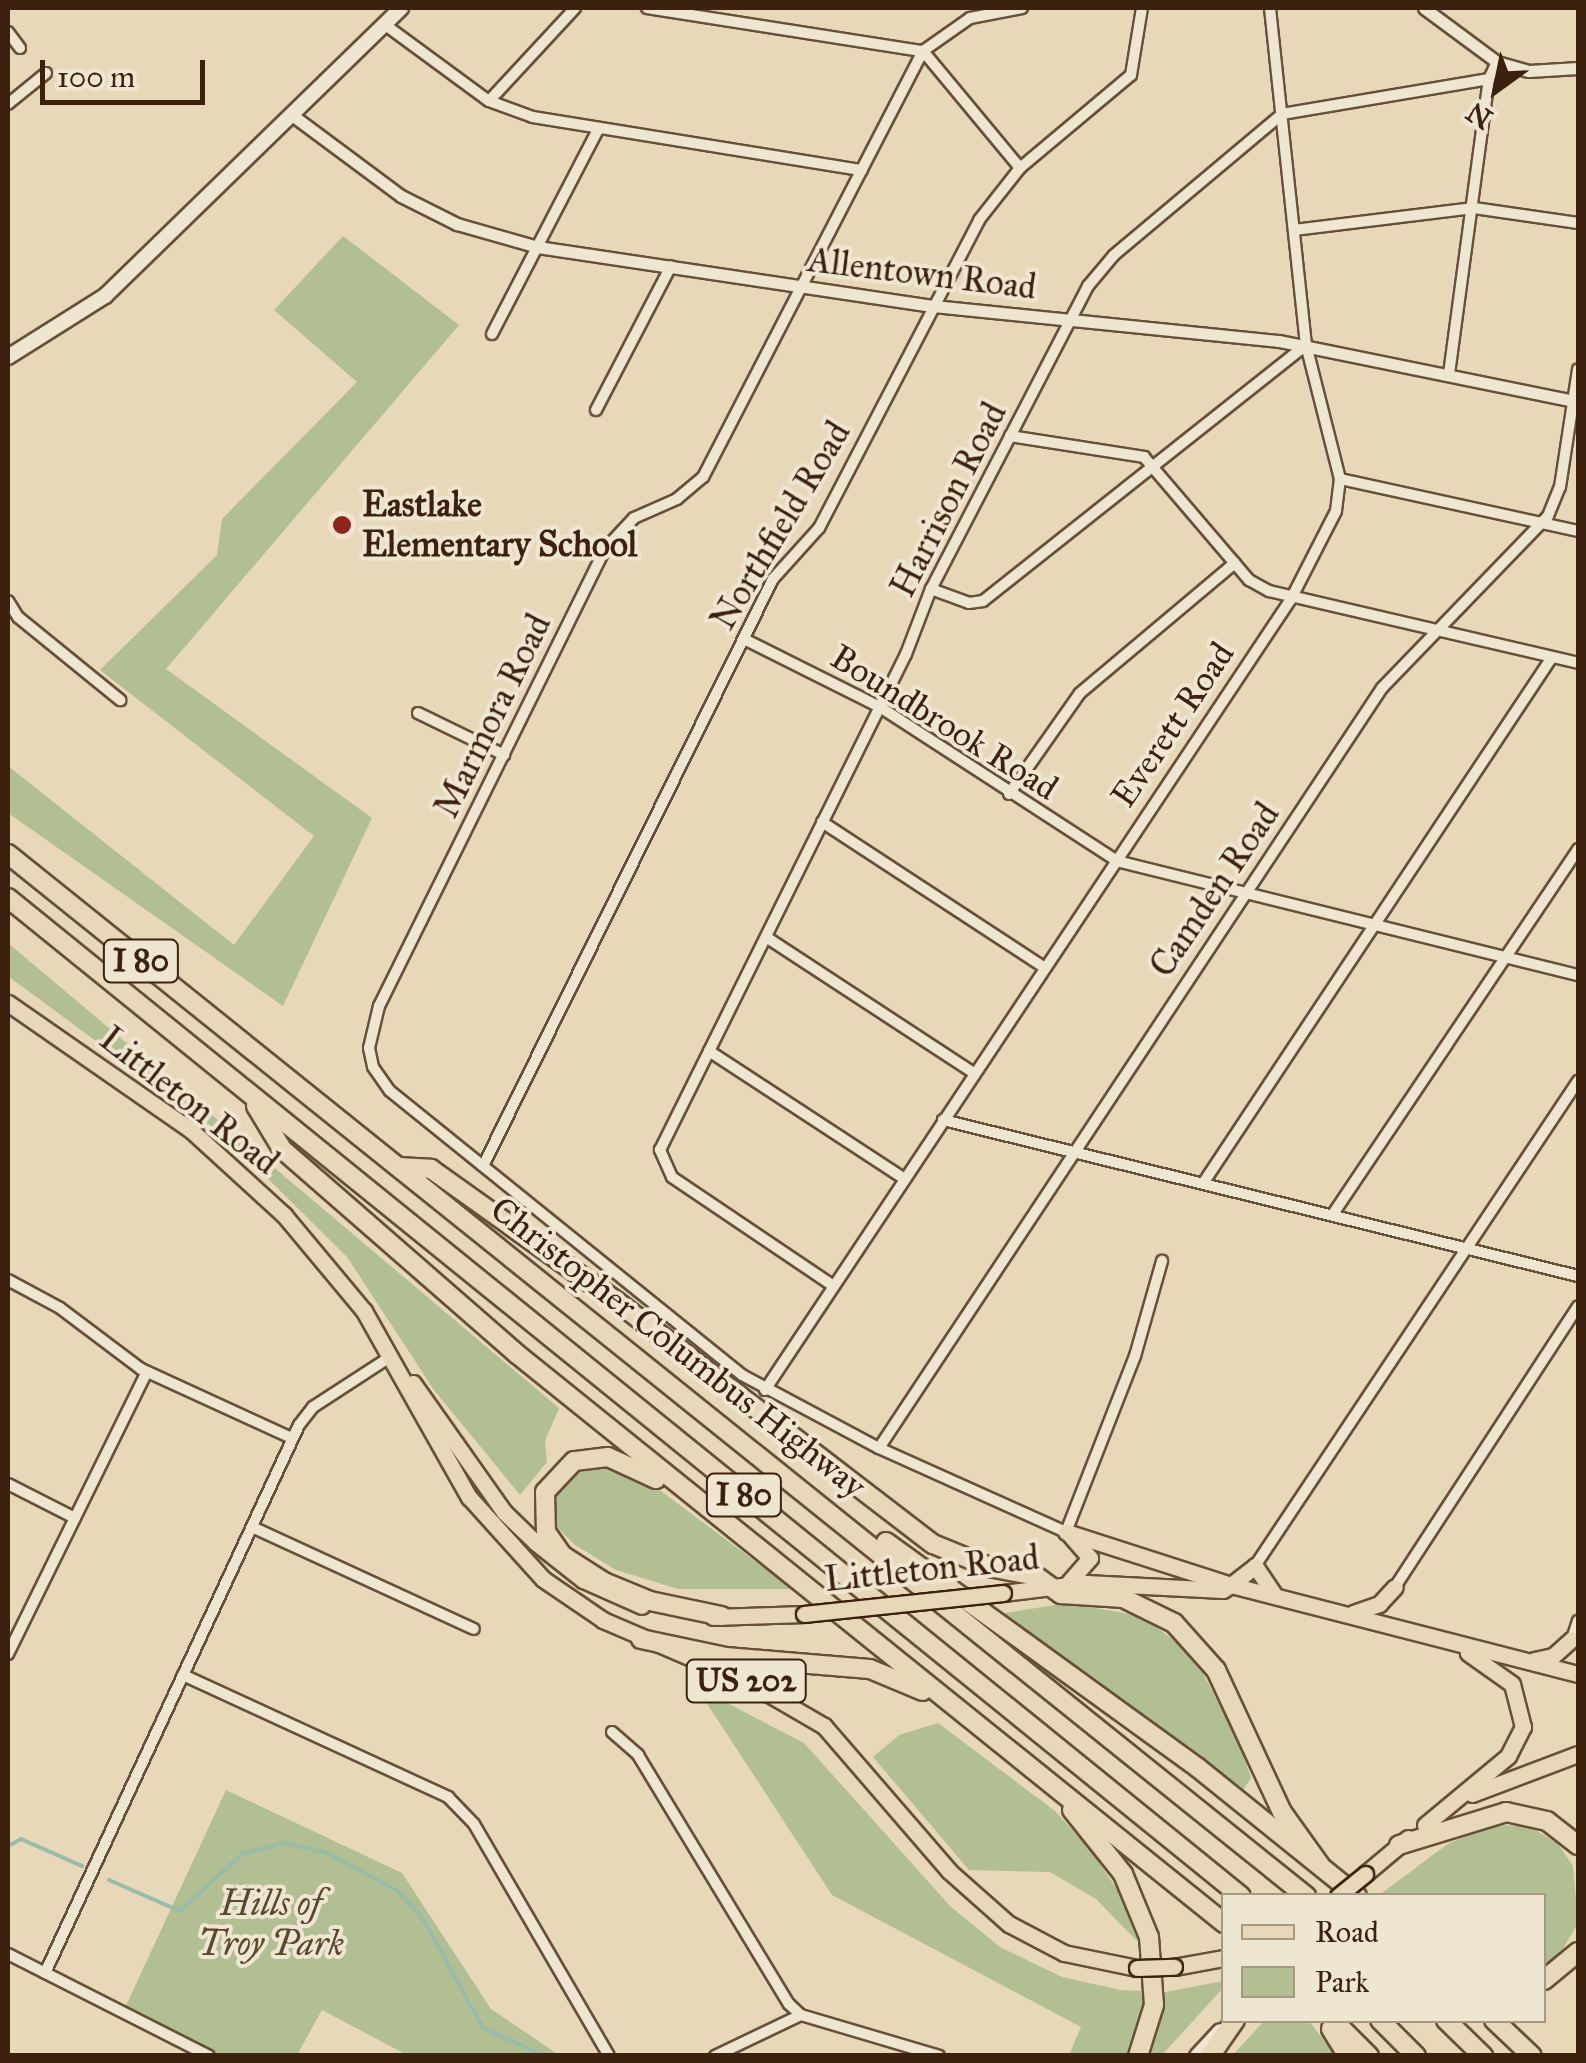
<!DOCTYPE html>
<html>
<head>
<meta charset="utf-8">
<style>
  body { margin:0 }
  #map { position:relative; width:1586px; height:2063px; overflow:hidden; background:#e7d8ba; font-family:"IM FELL Great Primer",serif }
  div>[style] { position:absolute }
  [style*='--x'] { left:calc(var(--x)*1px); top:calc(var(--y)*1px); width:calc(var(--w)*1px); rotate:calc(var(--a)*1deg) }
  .green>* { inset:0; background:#b1bf93 }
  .stream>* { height:4px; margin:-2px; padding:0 2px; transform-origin:2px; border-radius:2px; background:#98bbaa }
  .roads { filter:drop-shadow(2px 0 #675039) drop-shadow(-2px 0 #675039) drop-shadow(0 2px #675039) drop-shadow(0 -2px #675039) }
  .minor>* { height:10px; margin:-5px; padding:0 5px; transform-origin:5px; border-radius:5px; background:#efe6d2 }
  .tertiary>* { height:11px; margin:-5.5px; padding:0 5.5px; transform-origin:5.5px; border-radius:5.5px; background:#efe6d2 }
  .secondary>* { height:14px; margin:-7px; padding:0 7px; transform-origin:7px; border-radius:7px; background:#efe6d2 }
  .primary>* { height:15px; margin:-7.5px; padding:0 7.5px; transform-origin:7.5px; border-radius:7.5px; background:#e7d8ba }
  .motorway>* { height:18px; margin:-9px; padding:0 9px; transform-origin:9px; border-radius:9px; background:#e7d8ba }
  .bridges { filter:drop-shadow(2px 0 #3c220e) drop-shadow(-2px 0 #3c220e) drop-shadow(0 2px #3c220e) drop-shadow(0 -2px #3c220e) }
  .primary-bridge>* { height:15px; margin:-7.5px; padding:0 7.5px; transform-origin:7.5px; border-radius:7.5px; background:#e7d8ba }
  .dots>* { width:28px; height:28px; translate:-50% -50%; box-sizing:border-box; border:5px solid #efe6d2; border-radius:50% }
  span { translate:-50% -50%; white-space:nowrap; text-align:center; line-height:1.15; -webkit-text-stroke:8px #efe6d2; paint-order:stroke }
  .shield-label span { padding:2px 8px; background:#efe6d2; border:2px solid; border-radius:8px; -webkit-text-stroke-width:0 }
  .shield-label { font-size:32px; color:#3c220e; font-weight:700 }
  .street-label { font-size:35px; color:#3c220e }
  .poi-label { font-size:35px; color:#3c220e; font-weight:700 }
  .left { translate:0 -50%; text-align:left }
  .park-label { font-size:35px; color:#59492f; font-style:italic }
  .frame { position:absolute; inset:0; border:10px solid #3c220e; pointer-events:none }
  .legend { position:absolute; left:1221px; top:1893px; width:325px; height:130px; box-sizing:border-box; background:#efe6d2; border:2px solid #a79884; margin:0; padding:12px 18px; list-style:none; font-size:30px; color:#3c220e }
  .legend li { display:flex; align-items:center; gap:20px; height:50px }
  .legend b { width:50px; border:2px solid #a79884 }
  .north { position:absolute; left:1446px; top:40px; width:100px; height:100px; -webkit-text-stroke:8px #efe6d2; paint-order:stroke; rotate:213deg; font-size:28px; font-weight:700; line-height:40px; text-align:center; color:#3c220e }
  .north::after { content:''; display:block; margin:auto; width:35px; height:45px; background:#3c220e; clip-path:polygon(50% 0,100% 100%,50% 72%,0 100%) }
  .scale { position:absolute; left:40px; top:60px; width:165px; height:45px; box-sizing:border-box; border:5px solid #3c220e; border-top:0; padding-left:12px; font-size:30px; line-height:35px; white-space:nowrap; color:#3c220e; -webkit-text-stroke:8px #efe6d2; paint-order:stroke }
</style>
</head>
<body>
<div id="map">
  <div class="green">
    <div style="clip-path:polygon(343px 236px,459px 325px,166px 669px,372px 818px,283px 1006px,8px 813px,8px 766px,234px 945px,314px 836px,100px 670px,217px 555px,222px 519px,357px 382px,274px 310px)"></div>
    <div style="clip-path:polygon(8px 943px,559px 1408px,545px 1441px,547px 1462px,520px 1495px,434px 1390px,347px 1257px,227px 1138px,8px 976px)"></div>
    <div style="clip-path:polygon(604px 1462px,661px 1491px,792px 1589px,678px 1589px,616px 1570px,575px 1545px,547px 1517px,550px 1495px,581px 1464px)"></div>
    <div style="clip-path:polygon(1067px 1603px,1141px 1616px,1175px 1641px,1203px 1673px,1240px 1745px,1251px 1778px,1243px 1790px,1000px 1614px)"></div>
    <div style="clip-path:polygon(708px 1693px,804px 1743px,951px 1907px,1000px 1947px,1062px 1977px,1121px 1990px,1166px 1992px,1223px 1981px,1223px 1988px,1162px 2055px,1069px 2055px,1081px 2027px,832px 1895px,704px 1699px)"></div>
    <div style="clip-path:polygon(938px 1723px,1055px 1811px,1088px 1847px,1119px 1892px,1138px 1942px,1096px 1899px,1050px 1872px,969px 1870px,873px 1757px,899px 1735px)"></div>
    <div style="clip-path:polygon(226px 1790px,402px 1873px,491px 2009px,559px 2055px,407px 2055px,322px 2010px,297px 2055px,208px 2055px,123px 2012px)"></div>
    <div style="clip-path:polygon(1494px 1825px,1529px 1826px,1558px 1844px,1573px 1866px,1578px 1923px,1557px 1959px,1544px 1968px,1544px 1896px,1378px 1896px,1449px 1843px)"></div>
    <div style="clip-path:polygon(1264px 2021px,1309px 2021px,1335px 2055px,1233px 2055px)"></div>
  </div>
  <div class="stream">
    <div style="--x:8;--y:1846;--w:15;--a:-28"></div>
    <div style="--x:21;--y:1839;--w:67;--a:23.9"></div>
    <div style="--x:109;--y:1880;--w:77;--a:23.6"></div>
    <div style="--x:180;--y:1911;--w:84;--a:-42.6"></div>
    <div style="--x:242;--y:1854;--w:43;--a:-14.7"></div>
    <div style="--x:284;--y:1843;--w:44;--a:13.1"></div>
    <div style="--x:327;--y:1853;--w:78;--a:28.2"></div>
    <div style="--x:396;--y:1890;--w:37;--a:46"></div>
    <div style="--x:422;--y:1917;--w:127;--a:61.2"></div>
    <div style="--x:483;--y:2028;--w:68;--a:24.3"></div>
  </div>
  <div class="roads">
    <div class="minor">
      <div style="--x:647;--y:8;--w:279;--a:8.9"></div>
      <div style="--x:923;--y:51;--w:152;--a:50.3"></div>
      <div style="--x:1022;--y:8;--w:53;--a:169.1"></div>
      <div style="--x:970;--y:18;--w:57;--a:144.9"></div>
      <div style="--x:923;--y:51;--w:479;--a:117.3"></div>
      <div style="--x:703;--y:477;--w:34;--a:140"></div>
      <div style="--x:677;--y:499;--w:47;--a:156.2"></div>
      <div style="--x:634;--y:518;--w:42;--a:133.1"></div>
      <div style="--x:605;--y:549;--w:510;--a:116.31"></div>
      <div style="--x:379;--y:1006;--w:43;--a:103.4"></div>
      <div style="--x:369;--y:1048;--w:19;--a:78"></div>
      <div style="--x:373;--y:1067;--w:29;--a:55"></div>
      <div style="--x:390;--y:1091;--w:452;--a:38.9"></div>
      <div style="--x:742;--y:1375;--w:155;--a:28.1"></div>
      <div style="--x:879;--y:1448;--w:205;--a:24.2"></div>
      <div style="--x:1066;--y:1532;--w:189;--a:-68.6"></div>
      <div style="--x:1135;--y:1356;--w:99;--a:-74.1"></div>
      <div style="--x:384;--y:24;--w:130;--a:36.3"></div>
      <div style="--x:489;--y:101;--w:47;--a:20"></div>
      <div style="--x:533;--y:117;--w:333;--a:9.2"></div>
      <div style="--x:8;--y:32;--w:20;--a:53"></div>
      <div style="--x:489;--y:101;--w:127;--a:-47.2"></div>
      <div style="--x:8;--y:104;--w:49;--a:-39.2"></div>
      <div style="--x:1294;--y:230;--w:181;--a:-7"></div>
      <div style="--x:1474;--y:208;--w:105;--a:8.2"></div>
      <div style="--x:492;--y:334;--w:232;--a:-62.6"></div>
      <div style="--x:1449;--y:374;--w:298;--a:-82.3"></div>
      <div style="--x:1489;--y:79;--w:19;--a:-65"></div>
      <div style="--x:596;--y:410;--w:162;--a:-62.5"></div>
      <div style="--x:1010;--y:436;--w:136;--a:8.9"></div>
      <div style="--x:1144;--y:457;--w:162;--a:49.5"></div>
      <div style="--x:1249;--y:580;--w:23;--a:29"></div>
      <div style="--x:1269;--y:591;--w:317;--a:13.1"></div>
      <div style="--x:1340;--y:479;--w:244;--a:12.3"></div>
      <div style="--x:931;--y:589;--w:40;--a:20.2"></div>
      <div style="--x:969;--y:603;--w:14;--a:-8"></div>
      <div style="--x:983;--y:601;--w:412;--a:-38.4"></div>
      <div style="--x:8;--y:601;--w:19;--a:58"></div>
      <div style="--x:18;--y:617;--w:132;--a:39.1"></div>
      <div style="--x:744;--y:639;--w:152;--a:26.6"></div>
      <div style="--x:880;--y:707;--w:283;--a:33"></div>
      <div style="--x:1117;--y:861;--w:475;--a:13.9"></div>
      <div style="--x:418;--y:713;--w:96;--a:26"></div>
      <div style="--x:1009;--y:794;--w:123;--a:-54.9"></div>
      <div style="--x:1080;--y:693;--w:202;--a:-40"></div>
      <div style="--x:822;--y:822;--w:265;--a:33.2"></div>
      <div style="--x:766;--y:937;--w:249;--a:33.2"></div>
      <div style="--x:709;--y:1051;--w:232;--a:33.2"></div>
      <div style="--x:943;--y:1120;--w:654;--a:13.8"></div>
      <div style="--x:483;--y:1166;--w:655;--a:-63.71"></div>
      <div style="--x:773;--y:579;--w:69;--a:-48"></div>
      <div style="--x:819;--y:528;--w:347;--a:-62.5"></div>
      <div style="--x:979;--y:220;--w:66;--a:-51.7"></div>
      <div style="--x:1020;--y:168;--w:145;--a:-40"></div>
      <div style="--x:1131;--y:75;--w:68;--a:-80.7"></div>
      <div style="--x:1204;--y:1182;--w:630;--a:-56.46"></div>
      <div style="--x:1333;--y:1214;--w:440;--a:-56.1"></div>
      <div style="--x:8;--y:1280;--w:59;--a:28.3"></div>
      <div style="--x:60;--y:1308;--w:101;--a:37"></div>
      <div style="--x:141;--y:1369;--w:166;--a:24.6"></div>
      <div style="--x:832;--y:1285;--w:193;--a:-146"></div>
      <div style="--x:672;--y:1177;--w:30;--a:-114"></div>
      <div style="--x:660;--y:1150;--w:554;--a:-63.62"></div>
      <div style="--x:906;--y:654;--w:70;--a:-69"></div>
      <div style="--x:931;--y:589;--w:341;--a:-62.6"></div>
      <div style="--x:1088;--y:286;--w:40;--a:-50"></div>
      <div style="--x:1114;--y:255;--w:219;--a:-40"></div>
      <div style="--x:1282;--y:114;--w:210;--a:-9.6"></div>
      <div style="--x:765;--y:1390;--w:950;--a:-56.38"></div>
      <div style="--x:1291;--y:599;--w:99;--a:-62.9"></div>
      <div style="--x:1336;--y:511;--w:32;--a:-83"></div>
      <div style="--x:1340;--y:479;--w:138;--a:-104.2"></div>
      <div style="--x:1306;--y:345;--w:339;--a:-96.1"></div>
      <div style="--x:879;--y:1448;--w:911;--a:-56.5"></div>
      <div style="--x:1382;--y:688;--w:239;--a:-46"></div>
      <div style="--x:1548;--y:516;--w:31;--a:-68"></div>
      <div style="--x:1560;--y:487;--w:119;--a:-81.3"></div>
      <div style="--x:8;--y:1484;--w:75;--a:26.9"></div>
      <div style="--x:252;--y:1527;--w:244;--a:24.7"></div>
      <div style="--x:1255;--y:1566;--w:583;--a:-56.34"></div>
      <div style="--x:1395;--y:1587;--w:335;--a:-56.9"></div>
      <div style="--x:1572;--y:1639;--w:19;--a:-72"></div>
      <div style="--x:8;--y:1654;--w:314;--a:-63.8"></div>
      <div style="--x:183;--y:1675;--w:292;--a:24.7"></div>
      <div style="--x:448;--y:1797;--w:37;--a:46"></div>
      <div style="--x:474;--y:1824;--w:268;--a:59.8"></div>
      <div style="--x:612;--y:1732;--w:35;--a:41"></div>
      <div style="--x:638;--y:1755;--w:291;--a:58.8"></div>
      <div style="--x:789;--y:2004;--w:16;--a:43"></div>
      <div style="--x:801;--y:2015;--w:144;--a:16.5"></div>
      <div style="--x:8;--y:1954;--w:225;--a:26.9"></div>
      <div style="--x:45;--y:1973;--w:604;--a:-65.13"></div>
      <div style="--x:299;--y:1425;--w:23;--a:-52"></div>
      <div style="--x:313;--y:1407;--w:92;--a:-33"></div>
      <div style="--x:715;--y:2056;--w:95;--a:-25.5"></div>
    </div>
    <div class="tertiary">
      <div style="--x:1424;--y:8;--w:91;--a:36.5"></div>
      <div style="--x:1497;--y:62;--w:33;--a:16"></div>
      <div style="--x:1529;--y:71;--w:49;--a:-3.5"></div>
      <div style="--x:292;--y:115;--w:136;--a:36.6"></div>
      <div style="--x:401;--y:196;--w:63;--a:26.6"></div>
      <div style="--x:457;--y:224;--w:84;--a:15.9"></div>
      <div style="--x:538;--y:247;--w:400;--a:8.5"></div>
      <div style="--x:934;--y:306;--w:347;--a:5.8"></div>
      <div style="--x:1279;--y:341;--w:305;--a:11.5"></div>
    </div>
    <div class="secondary">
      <div style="--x:8;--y:357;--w:115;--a:-32.2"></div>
      <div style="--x:105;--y:296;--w:413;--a:-44.2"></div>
      <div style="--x:1197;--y:2056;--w:34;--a:-47"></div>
    </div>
    <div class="primary">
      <div style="--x:8;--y:1003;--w:224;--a:34.8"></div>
      <div style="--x:192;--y:1131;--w:125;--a:42.4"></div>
      <div style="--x:284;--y:1215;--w:125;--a:50.2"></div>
      <div style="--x:364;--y:1311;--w:214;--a:60.6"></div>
      <div style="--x:469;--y:1497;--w:110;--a:47.9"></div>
      <div style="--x:543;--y:1579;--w:73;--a:34.3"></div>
      <div style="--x:603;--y:1620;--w:160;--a:23.2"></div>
      <div style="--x:750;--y:1683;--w:86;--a:30.2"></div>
      <div style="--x:824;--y:1726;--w:191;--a:49.2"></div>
      <div style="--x:949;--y:1871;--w:80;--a:41.5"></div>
      <div style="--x:1009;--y:1924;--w:62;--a:27.8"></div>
      <div style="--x:1064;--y:1953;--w:75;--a:11.6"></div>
      <div style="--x:413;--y:1383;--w:158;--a:54.8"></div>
      <div style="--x:504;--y:1512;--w:43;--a:44.1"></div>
      <div style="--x:535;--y:1542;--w:61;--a:38.4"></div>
      <div style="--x:583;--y:1580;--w:64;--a:23.8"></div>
      <div style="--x:1066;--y:1532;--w:173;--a:17.8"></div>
      <div style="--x:1231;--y:1585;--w:31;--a:-38"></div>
      <div style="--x:1255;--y:1566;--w:34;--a:56"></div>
      <div style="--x:1069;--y:1582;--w:32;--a:-49"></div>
      <div style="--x:1090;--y:1558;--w:32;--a:-131"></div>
      <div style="--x:1003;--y:1593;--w:84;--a:-6.9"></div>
      <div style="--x:1086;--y:1583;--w:137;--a:2.9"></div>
      <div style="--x:1223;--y:1590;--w:9;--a:-32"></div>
      <div style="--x:1231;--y:1585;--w:358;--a:14.4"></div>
      <div style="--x:1353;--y:1613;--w:28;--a:-19"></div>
      <div style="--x:1379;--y:1604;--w:23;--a:-47"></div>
      <div style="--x:713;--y:1617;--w:91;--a:-1.9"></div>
      <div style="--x:1534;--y:1660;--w:19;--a:-12"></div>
      <div style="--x:1553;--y:1656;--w:25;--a:-42"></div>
      <div style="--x:1472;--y:1794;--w:113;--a:-20.7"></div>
      <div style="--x:1425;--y:1825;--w:108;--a:-39.7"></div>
      <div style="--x:1508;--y:1756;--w:33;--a:-63"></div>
      <div style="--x:1523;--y:1727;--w:44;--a:-104.3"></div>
      <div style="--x:1512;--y:1684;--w:54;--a:-144.8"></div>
      <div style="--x:1365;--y:1874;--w:56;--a:-39.9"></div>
      <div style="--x:1174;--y:1967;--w:51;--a:-10.2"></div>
    </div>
    <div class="motorway">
      <div style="--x:8;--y:854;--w:1665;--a:38.76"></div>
      <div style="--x:8;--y:898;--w:1586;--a:38.99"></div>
      <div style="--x:256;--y:1106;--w:50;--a:58.8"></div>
      <div style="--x:282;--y:1149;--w:312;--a:41.1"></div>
      <div style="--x:517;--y:1354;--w:908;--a:38.83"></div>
      <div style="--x:398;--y:1167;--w:33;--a:3"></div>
      <div style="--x:431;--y:1169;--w:227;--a:35.5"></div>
      <div style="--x:616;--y:1301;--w:399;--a:37.5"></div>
      <div style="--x:933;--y:1544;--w:61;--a:22.3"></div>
      <div style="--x:989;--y:1567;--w:48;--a:10.8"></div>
      <div style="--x:1036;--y:1576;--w:31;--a:36"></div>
      <div style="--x:1061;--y:1594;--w:62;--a:3.7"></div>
      <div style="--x:1123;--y:1598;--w:57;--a:26.1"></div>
      <div style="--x:1174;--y:1623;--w:63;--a:48.2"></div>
      <div style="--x:1216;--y:1670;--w:157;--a:65.1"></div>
      <div style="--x:1282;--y:1812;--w:65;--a:54.4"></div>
      <div style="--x:656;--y:1479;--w:53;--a:-155.4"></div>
      <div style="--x:608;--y:1457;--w:34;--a:173"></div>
      <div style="--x:574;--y:1461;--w:42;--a:133.1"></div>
      <div style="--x:545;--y:1492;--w:40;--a:88.6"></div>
      <div style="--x:546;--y:1532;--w:28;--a:55"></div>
      <div style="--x:562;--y:1555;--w:50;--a:32.7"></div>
      <div style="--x:604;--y:1582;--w:50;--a:22.4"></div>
      <div style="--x:650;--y:1601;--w:73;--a:11.9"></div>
      <div style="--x:886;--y:1542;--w:385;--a:35.9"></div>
      <div style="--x:1198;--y:1768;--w:204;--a:38.8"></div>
      <div style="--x:641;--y:1639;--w:87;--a:12"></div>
      <div style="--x:726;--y:1657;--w:144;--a:4.8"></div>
      <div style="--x:870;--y:1669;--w:57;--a:22.5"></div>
      <div style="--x:1072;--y:1810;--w:82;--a:51.4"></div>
      <div style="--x:1123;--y:1874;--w:68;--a:67.6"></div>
      <div style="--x:1149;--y:1937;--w:68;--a:85.8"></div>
      <div style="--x:1154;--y:2005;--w:53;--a:107.4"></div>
      <div style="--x:1399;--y:1845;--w:112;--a:-17.1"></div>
      <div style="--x:1506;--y:1812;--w:42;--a:12.4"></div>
      <div style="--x:1547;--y:1821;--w:39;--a:38"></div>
      <div style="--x:1544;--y:1980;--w:44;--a:-39.5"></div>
      <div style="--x:1333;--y:2020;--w:51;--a:45"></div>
      <div style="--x:1380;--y:2020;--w:51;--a:45"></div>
      <div style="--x:1446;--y:2020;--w:52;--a:44.2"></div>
      <div style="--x:1494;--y:2020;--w:52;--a:43.5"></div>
      <div style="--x:1331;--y:2029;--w:32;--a:58"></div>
      <div style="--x:1210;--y:2056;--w:44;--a:-55.2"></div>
    </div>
  </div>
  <div class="bridges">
    <div class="primary-bridge">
      <div style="--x:804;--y:1614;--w:200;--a:-6"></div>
      <div style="--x:1338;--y:1896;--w:35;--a:-39"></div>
      <div style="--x:1137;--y:1968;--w:37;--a:-2"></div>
    </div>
  </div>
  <div class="dots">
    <div style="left:342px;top:525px;background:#8f2418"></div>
  </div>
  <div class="shield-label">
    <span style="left:141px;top:961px">I 80</span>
    <span style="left:744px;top:1495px">I 80</span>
    <span style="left:746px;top:1681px">US 202</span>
  </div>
  <div class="street-label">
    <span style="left:922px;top:274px;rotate:7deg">Allentown Road</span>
    <span style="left:949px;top:500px;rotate:-63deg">Harrison Road</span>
    <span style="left:781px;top:526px;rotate:-59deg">Northfield Road</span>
    <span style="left:493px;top:716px;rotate:-64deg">Marmora Road</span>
    <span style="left:944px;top:723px;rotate:32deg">Boundbrook Road</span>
    <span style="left:1173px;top:725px;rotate:-56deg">Everett Road</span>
    <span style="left:1215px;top:890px;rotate:-56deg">Camden Road</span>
    <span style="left:189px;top:1101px;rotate:38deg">Littleton Road</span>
    <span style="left:678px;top:1348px;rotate:38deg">Christopher Columbus Highway</span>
    <span style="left:932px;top:1569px;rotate:-6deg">Littleton Road</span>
  </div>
  <div class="poi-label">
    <span class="left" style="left:362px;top:525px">Eastlake<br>Elementary School</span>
  </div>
  <div class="park-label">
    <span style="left:271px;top:1924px">Hills of<br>Troy Park</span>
  </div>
  <div class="frame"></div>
  <ul class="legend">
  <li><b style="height:12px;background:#e7d8ba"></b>Road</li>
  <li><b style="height:28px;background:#b1bf93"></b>Park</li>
  </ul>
  <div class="north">N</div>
  <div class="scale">100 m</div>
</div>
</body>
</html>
